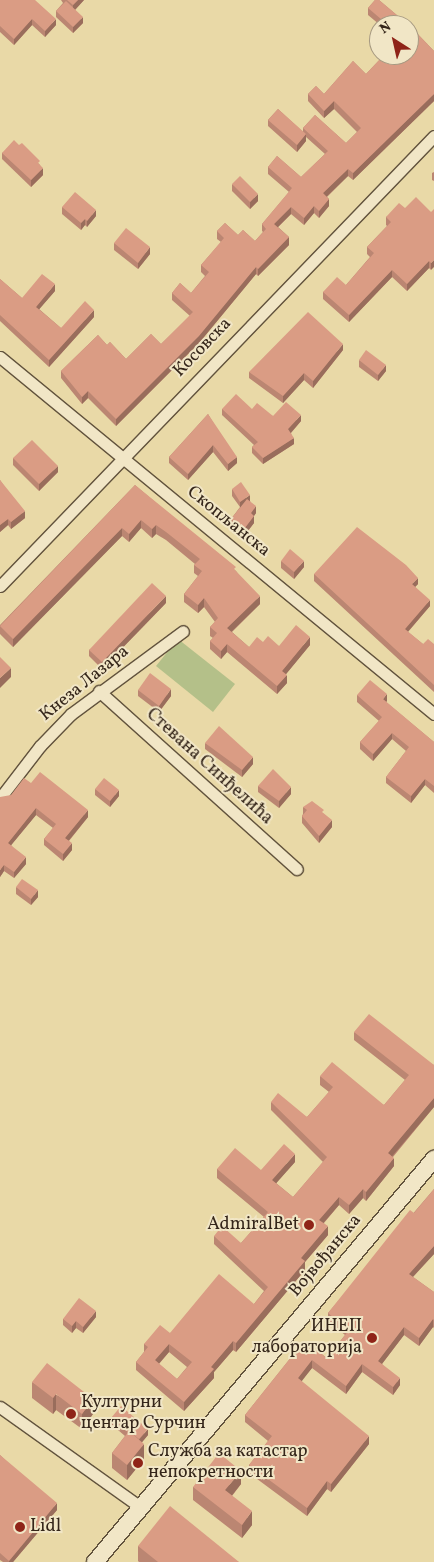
<!DOCTYPE html>
<html>
<head>
<meta charset="utf-8">
<style>
  body { margin:0 }
  #map { position:relative; width:434px; height:1562px; overflow:hidden; background:#e9d9a7; font-family:Vollkorn,serif }
  div>[style] { position:absolute }
  [style*='--x'] { left:calc(var(--x)*1px); top:calc(var(--y)*1px); width:calc(var(--w)*1px); rotate:calc(var(--a)*1deg) }
  .green>* { inset:0; background:#b4c089 }
  .roads { filter:drop-shadow(1px 0 #62533d) drop-shadow(-1px 0 #62533d) drop-shadow(0 1px #62533d) drop-shadow(0 -1px #62533d) }
  .minor>* { height:11px; margin:-5.5px; padding:0 5.5px; transform-origin:5.5px; border-radius:5.5px; background:#f1e6c6 }
  .secondary>* { height:16px; margin:-8px; padding:0 8px; transform-origin:8px; border-radius:8px; background:#f1e6c6 }
  .wall>* { inset:0; background:#bb8672 }
  .shaded-wall>* { inset:0; background:#996d5c }
  .building>* { inset:0; background:#da9c84 }
  .dots>* { width:14px; height:14px; translate:-50% -50%; box-sizing:border-box; border:2px solid #f1e6c6; border-radius:50% }
  span { translate:-50% -50%; white-space:nowrap; text-align:center; line-height:1.15; -webkit-text-stroke:4px #f1e6c6; paint-order:stroke }
  .street-label { font-size:18px; color:#35261a }
  .poi-label { font-size:18px; color:#35261a }
  .right { translate:-100% -50%; text-align:right }
  .left { translate:0 -50%; text-align:left }
  .north { position:absolute; left:369px; top:15px; width:50px; height:50px; box-sizing:border-box; background:#f1e6c6; border:1px solid #a69981; border-radius:50%; rotate:325deg; font-size:14px; font-weight:700; line-height:20px; text-align:center; color:#35261a }
  .north::after { content:''; display:block; margin:auto; width:18px; height:22px; background:#8f2418; clip-path:polygon(50% 0,100% 100%,50% 72%,0 100%) }
</style>
</head>
<body>
<div id="map">
  <div class="green">
    <div style="clip-path:polygon(178px 639px,235px 684px,213px 712px,156px 666px)"></div>
  </div>
  <div class="roads">
    <div class="minor">
      <div style="--x:0;--y:357;--w:562;--a:39.44"></div>
      <div style="--x:0;--y:586;--w:625;--a:-46.04"></div>
      <div style="--x:99;--y:691;--w:266;--a:42"></div>
      <div style="--x:0;--y:798;--w:66;--a:-52.4"></div>
      <div style="--x:40;--y:746;--w:45;--a:-45.9"></div>
      <div style="--x:71;--y:714;--w:139;--a:-36.5"></div>
      <div style="--x:0;--y:1407;--w:172;--a:35.5"></div>
    </div>
    <div class="secondary">
      <div style="--x:95;--y:1562;--w:527;--a:-49.93"></div>
    </div>
  </div>
  <div class="wall">
    <div style="clip-path:polygon(0 0,56px 25px,45px 37px,32px 25px,14px 45px,0 32px)"></div>
    <div style="clip-path:polygon(61px 0,84px 0,75px 10px,83px 23px,73px 33px,56px 17px,56px 11px,63px 3px)"></div>
    <div style="clip-path:polygon(375px 0,379px 0,411px 27px,434px 51px,434px 101px,353px 180px,348px 176px,327px 197px,329px 199px,329px 206px,319px 218px,314px 213px,304px 225px,291px 214px,278px 227px,289px 237px,289px 245px,258px 276px,256px 274px,199px 343px,116px 426px,88px 398px,82px 404px,61px 378px,61px 371px,98px 335px,107px 345px,110px 342px,126px 359px,151px 334px,161px 344px,190px 316px,172px 300px,172px 293px,180px 283px,191px 293px,205px 276px,201px 272px,201px 265px,221px 242px,217px 239px,217px 231px,225px 223px,238px 235px,243px 230px,255px 241px,263px 232px,262px 231px,262px 224px,289px 192px,268px 174px,268px 167px,277px 156px,301px 177px,325px 154px,306px 137px,306px 141px,297px 152px,268px 126px,268px 120px,278px 109px,303px 132px,303px 128px,315px 115px,346px 143px,357px 132px,334px 109px,324px 118px,308px 101px,308px 94px,316px 86px,324px 94px,353px 61px,366px 74px,384px 55px,390px 55px,394px 59px,398px 55px,409px 55px,409px 25px,380px 25px,368px 15px,368px 8px)"></div>
    <div style="clip-path:polygon(19px 145px,40px 165px,43px 175px,31px 187px,2px 159px,2px 153px)"></div>
    <div style="clip-path:polygon(434px 172px,434px 181px,432px 180px,432px 173px)"></div>
    <div style="clip-path:polygon(232px 184px,258px 201px,250px 209px,232px 191px)"></div>
    <div style="clip-path:polygon(62px 207px,96px 216px,87px 227px,85px 225px,81px 230px,62px 214px)"></div>
    <div style="clip-path:polygon(405px 208px,431px 212px,431px 270px,429px 268px,407px 291px,392px 277px,349px 322px,323px 299px,323px 292px,346px 285px,370px 257px,367px 254px,367px 247px,387px 226px,386px 225px,386px 217px)"></div>
    <div style="clip-path:polygon(114px 243px,150px 254px,138px 269px,114px 250px)"></div>
    <div style="clip-path:polygon(0 279px,22px 298px,55px 291px,39px 309px,61px 328px,94px 317px,49px 367px,0 321px)"></div>
    <div style="clip-path:polygon(343px 350px,313px 388px,304px 380px,283px 403px,249px 378px,249px 372px)"></div>
    <div style="clip-path:polygon(359px 360px,386px 371px,378px 381px,359px 367px)"></div>
    <div style="clip-path:polygon(222px 409px,252px 409px,273px 416px,301px 421px,291px 433px,294px 444px,263px 464px,252px 453px,252px 447px,254px 445px,222px 415px)"></div>
    <div style="clip-path:polygon(208px 414px,237px 463px,228px 471px,213px 452px,188px 480px,169px 463px,169px 457px)"></div>
    <div style="clip-path:polygon(13px 458px,58px 472px,39px 491px,13px 465px)"></div>
    <div style="clip-path:polygon(0 480px,25px 518px,11px 529px,8px 525px,0 532px)"></div>
    <div style="clip-path:polygon(135px 485px,236px 571px,260px 604px,232px 632px,249px 647px,263px 642px,279px 646px,310px 645px,286px 674px,287px 683px,277px 694px,227px 652px,221px 659px,210px 649px,210px 641px,213px 638px,210px 636px,210px 627px,215px 622px,204px 607px,198px 613px,184px 602px,184px 594px,198px 576px,194px 573px,194px 565px,195px 564px,166px 540px,156px 534px,152px 538px,141px 528px,129px 542px,122px 536px,13px 647px,0 634px,0 625px)"></div>
    <div style="clip-path:polygon(232px 489px,250px 501px,256px 513px,254px 516px,254px 523px,244px 536px,231px 525px,231px 519px,240px 507px,232px 496px)"></div>
    <div style="clip-path:polygon(281px 561px,304px 567px,294px 579px,281px 568px)"></div>
    <div style="clip-path:polygon(314px 574px,418px 584px,415px 587px,430px 606px,408px 632px,423px 644px,434px 644px,434px 692px,314px 581px)"></div>
    <div style="clip-path:polygon(166px 603px,102px 669px,89px 656px,89px 650px)"></div>
    <div style="clip-path:polygon(138px 690px,171px 696px,159px 712px,138px 696px)"></div>
    <div style="clip-path:polygon(357px 695px,387px 701px,386px 702px,434px 742px,434px 793px,425px 785px,411px 803px,386px 783px,386px 777px,406px 751px,392px 739px,373px 761px,360px 749px,360px 742px,379px 721px,357px 702px)"></div>
    <div style="clip-path:polygon(205px 743px,253px 764px,242px 777px,205px 749px)"></div>
    <div style="clip-path:polygon(31px 783px,88px 817px,69px 841px,72px 850px,63px 861px,44px 845px,44px 839px,53px 828px,36px 815px,11px 845px,26px 864px,14px 878px,4px 871px,0 877px,11px 795px)"></div>
    <div style="clip-path:polygon(258px 786px,291px 794px,279px 808px,258px 792px)"></div>
    <div style="clip-path:polygon(95px 789px,119px 796px,110px 807px,95px 795px)"></div>
    <div style="clip-path:polygon(303px 807px,324px 814px,332px 827px,319px 843px,302px 823px,302px 816px,303px 814px)"></div>
    <div style="clip-path:polygon(16px 887px,38px 897px,31px 905px,16px 894px)"></div>
    <div style="clip-path:polygon(evenodd,354px 1032px,434px 1065px,434px 1107px,393px 1157px,394px 1166px,366px 1201px,363px 1198px,349px 1214px,339px 1205px,324px 1223px,328px 1235px,305px 1262px,305px 1270px,236px 1352px,233px 1350px,214px 1372px,214px 1378px,184px 1411px,136px 1370px,136px 1362px,144px 1352px,144px 1344px,170px 1333px,254px 1304px,264px 1291px,214px 1244px,214px 1236px,241px 1243px,264px 1217px,217px 1178px,217px 1169px,261px 1170px,295px 1162px,276px 1183px,293px 1197px,323px 1162px,271px 1110px,271px 1102px,307px 1117px,329px 1092px,320px 1085px,320px 1076px,384px 1105px,405px 1080px,354px 1040px,354px 1032px,169px 1352px,187px 1367px,177px 1379px,159px 1364px,169px 1352px)"></div>
    <div style="clip-path:polygon(434px 1189px,434px 1254px,413px 1277px,434px 1292px,434px 1328px,433px 1327px,419px 1346px,404px 1335px,382px 1364px,400px 1385px,393px 1395px,362px 1372px,346px 1394px,312px 1368px,301px 1381px,369px 1444px,331px 1492px,327px 1489px,307px 1516px,249px 1473px,249px 1465px,268px 1441px,245px 1422px,245px 1415px,304px 1341px,327px 1358px,345px 1335px,328px 1321px,328px 1313px)"></div>
    <div style="clip-path:polygon(96px 1317px,83px 1333px,76px 1328px,72px 1333px,63px 1325px,63px 1319px)"></div>
    <div style="clip-path:polygon(32px 1382px,93px 1414px,82px 1429px,56px 1410px,53px 1414px,32px 1398px)"></div>
    <div style="clip-path:polygon(111px 1418px,148px 1435px,142px 1442px,144px 1459px,127px 1480px,112px 1468px,112px 1453px,125px 1436px,111px 1424px)"></div>
    <div style="clip-path:polygon(0 1455px,57px 1510px,13px 1562px,3px 1562px,0 1560px)"></div>
    <div style="clip-path:polygon(241px 1484px,232px 1496px,252px 1525px,242px 1538px,193px 1500px,193px 1487px)"></div>
    <div style="clip-path:polygon(138px 1546px,239px 1562px,139px 1562px,138px 1561px)"></div>
  </div>
  <div class="shaded-wall">
    <div style="clip-path:polygon(78px 0,84px 0,73px 12px,73px 5px)"></div>
    <div style="clip-path:polygon(83px 17px,83px 23px,73px 33px,73px 27px)"></div>
    <div style="clip-path:polygon(32px 19px,32px 25px,14px 45px,14px 39px)"></div>
    <div style="clip-path:polygon(56px 19px,56px 25px,45px 37px,45px 31px)"></div>
    <div style="clip-path:polygon(434px 94px,434px 101px,353px 180px,353px 173px)"></div>
    <div style="clip-path:polygon(334px 101px,334px 109px,324px 118px,324px 111px)"></div>
    <div style="clip-path:polygon(306px 134px,306px 141px,297px 152px,297px 145px)"></div>
    <div style="clip-path:polygon(43px 168px,43px 175px,31px 187px,31px 180px)"></div>
    <div style="clip-path:polygon(348px 169px,348px 176px,323px 200px,323px 193px)"></div>
    <div style="clip-path:polygon(258px 194px,258px 201px,250px 209px,250px 202px)"></div>
    <div style="clip-path:polygon(329px 199px,329px 206px,319px 218px,319px 211px)"></div>
    <div style="clip-path:polygon(314px 206px,314px 213px,304px 225px,304px 218px)"></div>
    <div style="clip-path:polygon(291px 207px,291px 214px,274px 231px,274px 224px)"></div>
    <div style="clip-path:polygon(96px 210px,96px 216px,87px 227px,87px 221px)"></div>
    <div style="clip-path:polygon(85px 219px,85px 225px,81px 230px,81px 223px)"></div>
    <div style="clip-path:polygon(289px 237px,289px 245px,258px 276px,258px 269px)"></div>
    <div style="clip-path:polygon(150px 247px,150px 254px,138px 269px,138px 263px)"></div>
    <div style="clip-path:polygon(434px 260px,434px 267px,431px 270px,431px 263px)"></div>
    <div style="clip-path:polygon(429px 261px,429px 268px,407px 291px,407px 284px)"></div>
    <div style="clip-path:polygon(256px 267px,256px 274px,199px 343px,116px 426px,116px 419px)"></div>
    <div style="clip-path:polygon(392px 270px,392px 277px,349px 322px,349px 315px)"></div>
    <div style="clip-path:polygon(55px 284px,55px 291px,36px 313px,36px 307px)"></div>
    <div style="clip-path:polygon(94px 310px,94px 317px,49px 367px,49px 360px)"></div>
    <div style="clip-path:polygon(343px 344px,343px 350px,313px 388px,313px 381px)"></div>
    <div style="clip-path:polygon(386px 365px,386px 371px,378px 381px,378px 375px)"></div>
    <div style="clip-path:polygon(304px 373px,304px 380px,283px 403px,283px 396px)"></div>
    <div style="clip-path:polygon(88px 391px,88px 398px,82px 404px,82px 397px)"></div>
    <div style="clip-path:polygon(301px 415px,301px 421px,288px 436px,288px 429px)"></div>
    <div style="clip-path:polygon(294px 438px,294px 444px,263px 464px,263px 458px)"></div>
    <div style="clip-path:polygon(213px 445px,213px 452px,188px 480px,188px 474px)"></div>
    <div style="clip-path:polygon(237px 457px,237px 463px,228px 471px,228px 464px)"></div>
    <div style="clip-path:polygon(58px 466px,58px 472px,39px 491px,39px 484px)"></div>
    <div style="clip-path:polygon(250px 495px,250px 501px,240px 508px,240px 502px)"></div>
    <div style="clip-path:polygon(256px 506px,256px 513px,251px 520px,251px 513px)"></div>
    <div style="clip-path:polygon(25px 511px,25px 518px,11px 529px,11px 522px)"></div>
    <div style="clip-path:polygon(254px 516px,254px 523px,244px 536px,244px 529px)"></div>
    <div style="clip-path:polygon(8px 519px,8px 525px,0 532px,0 525px)"></div>
    <div style="clip-path:polygon(141px 520px,141px 528px,129px 542px,129px 534px)"></div>
    <div style="clip-path:polygon(156px 525px,156px 534px,152px 538px,152px 529px)"></div>
    <div style="clip-path:polygon(122px 528px,122px 536px,13px 647px,13px 639px)"></div>
    <div style="clip-path:polygon(304px 561px,304px 567px,294px 579px,294px 572px)"></div>
    <div style="clip-path:polygon(418px 578px,418px 584px,412px 590px,412px 584px)"></div>
    <div style="clip-path:polygon(166px 596px,166px 603px,102px 669px,102px 662px)"></div>
    <div style="clip-path:polygon(260px 596px,260px 604px,227px 636px,227px 628px)"></div>
    <div style="clip-path:polygon(204px 598px,204px 607px,198px 613px,198px 605px)"></div>
    <div style="clip-path:polygon(430px 600px,430px 606px,405px 635px,405px 629px)"></div>
    <div style="clip-path:polygon(310px 637px,310px 645px,282px 679px,282px 671px)"></div>
    <div style="clip-path:polygon(227px 644px,227px 652px,221px 659px,221px 651px)"></div>
    <div style="clip-path:polygon(11px 668px,11px 677px,0 688px,0 678px)"></div>
    <div style="clip-path:polygon(287px 675px,287px 683px,277px 694px,277px 686px)"></div>
    <div style="clip-path:polygon(171px 689px,171px 696px,159px 712px,159px 706px)"></div>
    <div style="clip-path:polygon(387px 694px,387px 701px,383px 705px,383px 699px)"></div>
    <div style="clip-path:polygon(392px 733px,392px 739px,373px 761px,373px 754px)"></div>
    <div style="clip-path:polygon(253px 757px,253px 764px,242px 777px,242px 770px)"></div>
    <div style="clip-path:polygon(425px 779px,425px 785px,411px 803px,411px 796px)"></div>
    <div style="clip-path:polygon(291px 787px,291px 794px,279px 808px,279px 801px)"></div>
    <div style="clip-path:polygon(119px 790px,119px 796px,110px 807px,110px 801px)"></div>
    <div style="clip-path:polygon(36px 808px,36px 815px,8px 849px,8px 843px)"></div>
    <div style="clip-path:polygon(88px 810px,88px 817px,65px 845px,65px 838px)"></div>
    <div style="clip-path:polygon(332px 820px,332px 827px,319px 843px,319px 836px)"></div>
    <div style="clip-path:polygon(72px 843px,72px 850px,63px 861px,63px 854px)"></div>
    <div style="clip-path:polygon(26px 857px,26px 864px,14px 878px,14px 872px)"></div>
    <div style="clip-path:polygon(4px 865px,4px 871px,0 877px,0 870px)"></div>
    <div style="clip-path:polygon(38px 890px,38px 897px,31px 905px,31px 899px)"></div>
    <div style="clip-path:polygon(434px 1098px,434px 1107px,388px 1161px,388px 1153px)"></div>
    <div style="clip-path:polygon(295px 1154px,295px 1162px,272px 1188px,272px 1180px)"></div>
    <div style="clip-path:polygon(394px 1158px,394px 1166px,366px 1201px,366px 1192px)"></div>
    <div style="clip-path:polygon(363px 1189px,363px 1198px,349px 1214px,349px 1205px)"></div>
    <div style="clip-path:polygon(339px 1197px,339px 1205px,319px 1228px,319px 1220px)"></div>
    <div style="clip-path:polygon(328px 1226px,328px 1235px,305px 1262px,305px 1270px,236px 1352px,236px 1343px,301px 1258px)"></div>
    <div style="clip-path:polygon(434px 1246px,434px 1254px,409px 1281px,409px 1274px)"></div>
    <div style="clip-path:polygon(96px 1311px,96px 1317px,83px 1333px,83px 1327px)"></div>
    <div style="clip-path:polygon(433px 1319px,433px 1327px,419px 1346px,419px 1338px)"></div>
    <div style="clip-path:polygon(76px 1321px,76px 1328px,72px 1333px,72px 1326px)"></div>
    <div style="clip-path:polygon(404px 1327px,404px 1335px,378px 1369px,378px 1361px)"></div>
    <div style="clip-path:polygon(233px 1341px,233px 1350px,214px 1372px,214px 1378px,184px 1411px,184px 1402px,211px 1367px)"></div>
    <div style="clip-path:polygon(169px 1344px,169px 1352px,155px 1368px,155px 1360px)"></div>
    <div style="clip-path:polygon(312px 1360px,312px 1368px,298px 1386px,298px 1378px)"></div>
    <div style="clip-path:polygon(362px 1364px,362px 1372px,346px 1394px,346px 1386px)"></div>
    <div style="clip-path:polygon(400px 1378px,400px 1385px,393px 1395px,393px 1387px)"></div>
    <div style="clip-path:polygon(56px 1394px,56px 1410px,53px 1414px,53px 1398px)"></div>
    <div style="clip-path:polygon(93px 1399px,93px 1414px,82px 1429px,82px 1414px)"></div>
    <div style="clip-path:polygon(148px 1429px,148px 1435px,138px 1447px,138px 1441px)"></div>
    <div style="clip-path:polygon(369px 1436px,369px 1444px,331px 1492px,331px 1484px)"></div>
    <div style="clip-path:polygon(144px 1444px,144px 1459px,127px 1480px,127px 1465px)"></div>
    <div style="clip-path:polygon(241px 1471px,241px 1484px,225px 1504px,225px 1490px)"></div>
    <div style="clip-path:polygon(327px 1481px,327px 1489px,307px 1516px,307px 1508px)"></div>
    <div style="clip-path:polygon(57px 1503px,57px 1510px,13px 1562px,9px 1562px,9px 1561px)"></div>
    <div style="clip-path:polygon(252px 1511px,252px 1525px,242px 1538px,242px 1525px)"></div>
  </div>
  <div class="building">
    <div style="clip-path:polygon(0 0,35px 0,56px 19px,45px 31px,32px 19px,14px 39px,0 26px)"></div>
    <div style="clip-path:polygon(67px 0,78px 0,73px 5px)"></div>
    <div style="clip-path:polygon(375px 0,379px 0,411px 27px,434px 51px,434px 94px,353px 173px,348px 169px,323px 193px,329px 199px,319px 211px,314px 206px,304px 218px,291px 207px,274px 224px,289px 237px,258px 269px,256px 267px,199px 336px,116px 419px,88px 391px,82px 397px,61px 371px,98px 335px,107px 345px,110px 342px,126px 359px,151px 334px,161px 344px,193px 312px,172px 293px,180px 283px,191px 293px,209px 272px,201px 265px,224px 238px,217px 231px,225px 223px,238px 235px,243px 230px,255px 241px,266px 229px,262px 224px,292px 188px,268px 167px,277px 156px,301px 177px,328px 151px,303px 128px,315px 115px,346px 143px,361px 128px,334px 101px,324px 111px,308px 94px,316px 86px,324px 94px,353px 61px,366px 74px,384px 55px,390px 55px,394px 59px,398px 55px,409px 55px,409px 25px,388px 25px,368px 8px)"></div>
    <div style="clip-path:polygon(66px 1px,83px 17px,73px 27px,56px 11px)"></div>
    <div style="clip-path:polygon(278px 109px,306px 134px,297px 145px,268px 120px)"></div>
    <div style="clip-path:polygon(14px 140px,19px 145px,22px 143px,40px 161px,38px 163px,43px 168px,31px 180px,2px 153px)"></div>
    <div style="clip-path:polygon(240px 176px,258px 194px,250px 202px,232px 184px)"></div>
    <div style="clip-path:polygon(75px 192px,96px 210px,87px 221px,85px 219px,81px 223px,62px 207px)"></div>
    <div style="clip-path:polygon(416px 197px,431px 212px,434px 209px,434px 260px,431px 263px,429px 261px,407px 284px,392px 270px,349px 315px,323px 292px,337px 277px,346px 285px,374px 253px,367px 247px,391px 222px,386px 217px,399px 203px,405px 208px)"></div>
    <div style="clip-path:polygon(126px 228px,150px 247px,138px 263px,114px 243px)"></div>
    <div style="clip-path:polygon(42px 274px,55px 284px,36px 307px,61px 328px,85px 301px,94px 310px,49px 360px,0 315px,0 279px,22px 298px)"></div>
    <div style="clip-path:polygon(308px 312px,343px 344px,313px 381px,304px 373px,283px 396px,249px 372px)"></div>
    <div style="clip-path:polygon(366px 350px,386px 365px,378px 375px,359px 360px)"></div>
    <div style="clip-path:polygon(236px 394px,252px 409px,257px 403px,273px 416px,286px 402px,301px 415px,288px 429px,294px 438px,263px 458px,252px 447px,258px 442px,222px 409px)"></div>
    <div style="clip-path:polygon(208px 414px,237px 457px,228px 464px,213px 445px,188px 474px,169px 457px)"></div>
    <div style="clip-path:polygon(32px 440px,58px 466px,39px 484px,13px 458px)"></div>
    <div style="clip-path:polygon(0 480px,25px 511px,11px 522px,8px 519px,0 525px)"></div>
    <div style="clip-path:polygon(241px 482px,250px 495px,240px 502px,232px 489px)"></div>
    <div style="clip-path:polygon(135px 485px,236px 567px,234px 569px,260px 596px,227px 628px,249px 647px,257px 637px,263px 642px,268px 636px,279px 646px,296px 625px,310px 637px,282px 671px,287px 675px,277px 686px,227px 644px,221px 651px,210px 641px,217px 633px,210px 627px,218px 618px,204px 598px,198px 605px,184px 594px,202px 571px,194px 565px,200px 559px,166px 532px,156px 525px,152px 529px,141px 520px,129px 534px,122px 528px,13px 639px,0 626px)"></div>
    <div style="clip-path:polygon(247px 499px,256px 506px,251px 513px,254px 516px,244px 529px,231px 519px)"></div>
    <div style="clip-path:polygon(357px 527px,406px 565px,418px 578px,412px 584px,430px 600px,405px 629px,423px 644px,428px 639px,434px 644px,434px 685px,314px 574px)"></div>
    <div style="clip-path:polygon(290px 549px,304px 561px,294px 572px,281px 561px)"></div>
    <div style="clip-path:polygon(152px 583px,166px 596px,102px 662px,89px 650px)"></div>
    <div style="clip-path:polygon(0 657px,11px 668px,0 678px)"></div>
    <div style="clip-path:polygon(150px 673px,171px 689px,159px 706px,138px 690px)"></div>
    <div style="clip-path:polygon(370px 680px,387px 694px,383px 699px,434px 742px,434px 786px,425px 779px,411px 796px,386px 777px,409px 747px,392px 733px,373px 754px,360px 742px,382px 717px,357px 695px)"></div>
    <div style="clip-path:polygon(219px 726px,253px 757px,242px 770px,205px 743px)"></div>
    <div style="clip-path:polygon(273px 769px,291px 787px,279px 801px,258px 786px)"></div>
    <div style="clip-path:polygon(40px 772px,88px 810px,65px 838px,72px 843px,63px 854px,44px 839px,56px 824px,36px 808px,8px 843px,26px 857px,14px 872px,4px 865px,0 870px,0 797px,11px 795px,24px 778px,31px 783px)"></div>
    <div style="clip-path:polygon(104px 778px,119px 790px,110px 801px,95px 789px)"></div>
    <div style="clip-path:polygon(312px 801px,324px 810px,322px 812px,332px 820px,319px 836px,302px 816px,307px 810px,303px 807px)"></div>
    <div style="clip-path:polygon(22px 879px,38px 890px,31px 899px,16px 887px)"></div>
    <div style="clip-path:polygon(evenodd,369px 1014px,434px 1065px,434px 1098px,388px 1153px,394px 1158px,366px 1192px,363px 1189px,349px 1205px,339px 1197px,319px 1220px,328px 1226px,301px 1258px,305px 1261px,236px 1343px,233px 1341px,211px 1367px,214px 1369px,184px 1402px,136px 1362px,148px 1347px,144px 1344px,160px 1325px,170px 1333px,219px 1274px,254px 1304px,268px 1287px,214px 1236px,222px 1226px,241px 1243px,268px 1212px,217px 1169px,235px 1148px,261px 1170px,284px 1144px,295px 1154px,272px 1180px,293px 1197px,327px 1157px,271px 1102px,278px 1093px,307px 1117px,333px 1087px,320px 1076px,332px 1062px,384px 1105px,409px 1075px,354px 1032px,369px 1014px,169px 1344px,192px 1362px,177px 1379px,155px 1360px,169px 1344px)"></div>
    <div style="clip-path:polygon(434px 1189px,434px 1246px,409px 1274px,434px 1292px,434px 1320px,433px 1319px,419px 1338px,404px 1327px,378px 1361px,400px 1378px,393px 1387px,362px 1364px,346px 1386px,312px 1360px,298px 1378px,369px 1436px,331px 1484px,327px 1481px,307px 1508px,249px 1465px,272px 1436px,245px 1415px,304px 1341px,327px 1358px,349px 1330px,328px 1313px,410px 1210px,414px 1213px)"></div>
    <div style="clip-path:polygon(79px 1298px,96px 1311px,83px 1327px,76px 1321px,72px 1326px,63px 1319px)"></div>
    <div style="clip-path:polygon(47px 1363px,93px 1399px,82px 1414px,56px 1394px,53px 1398px,32px 1382px)"></div>
    <div style="clip-path:polygon(121px 1406px,148px 1429px,139px 1439px,129px 1431px,128px 1432px,111px 1418px)"></div>
    <div style="clip-path:polygon(129px 1431px,144px 1444px,127px 1465px,112px 1453px)"></div>
    <div style="clip-path:polygon(219px 1453px,241px 1471px,225px 1490px,252px 1511px,242px 1525px,193px 1487px)"></div>
    <div style="clip-path:polygon(0 1455px,57px 1503px,9px 1561px,0 1553px)"></div>
    <div style="clip-path:polygon(170px 1506px,239px 1562px,158px 1562px,138px 1546px)"></div>
  </div>
  <div class="dots">
    <div style="left:309px;top:1225px;background:#8f2418"></div>
    <div style="left:372px;top:1338px;background:#8f2418"></div>
    <div style="left:71px;top:1414px;background:#8f2418"></div>
    <div style="left:138px;top:1463px;background:#8f2418"></div>
    <div style="left:20px;top:1527px;background:#8f2418"></div>
  </div>
  <div class="street-label">
    <span style="left:203px;top:348px;rotate:-46deg">Косовска</span>
    <span style="left:228px;top:522px;rotate:39deg">Скопљанска</span>
    <span style="left:85px;top:684px;rotate:-39deg">Кнеза Лазара</span>
    <span style="left:209px;top:767px;rotate:42deg">Стевана Синђелића</span>
    <span style="left:326px;top:1256px;rotate:-50deg">Војвођанска</span>
  </div>
  <div class="poi-label">
    <span class="right" style="left:299px;top:1225px">AdmiralBet</span>
    <span class="right" style="left:362px;top:1338px">ИНЕП<br>лабораторија</span>
    <span class="left" style="left:81px;top:1414px">Културни<br>центар Сурчин</span>
    <span class="left" style="left:148px;top:1463px">Служба за катастар<br>непокретности</span>
    <span class="left" style="left:30px;top:1527px">Lidl</span>
  </div>
  <div class="north">N</div>
</div>
</body>
</html>
